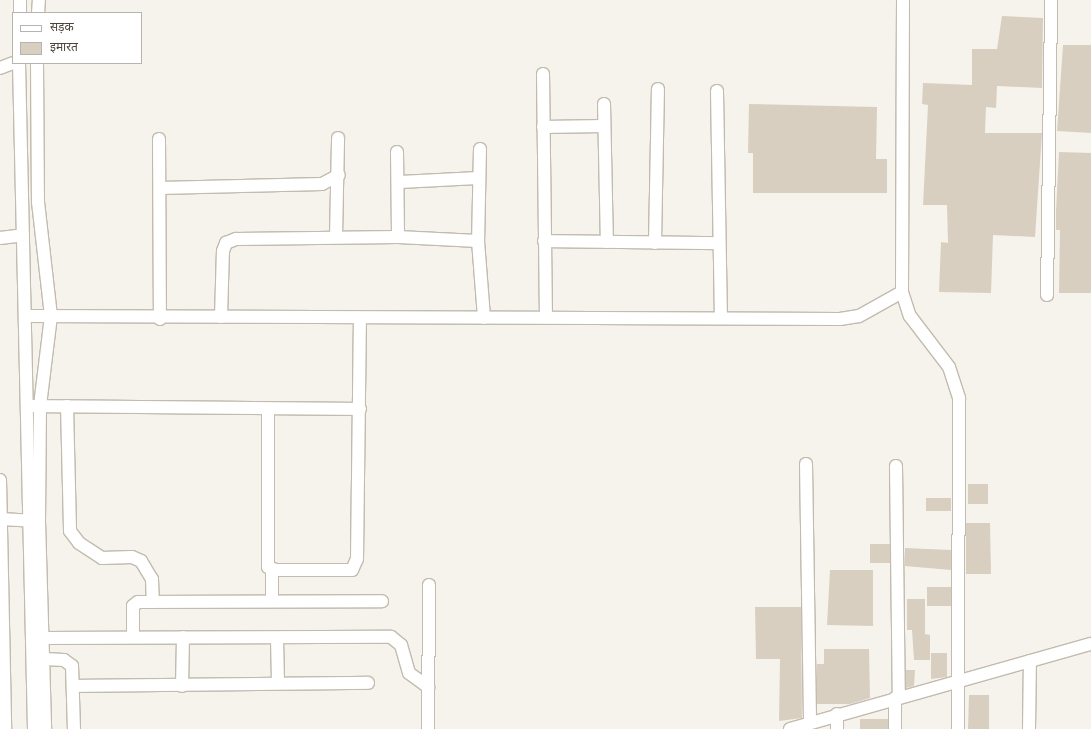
<!DOCTYPE html>
<html>
<head>
<meta charset="utf-8">
<style>
  body { margin:0 }
  #map { position:relative; width:1091px; height:729px; overflow:hidden; background:#f6f3ec; font-family:"DejaVu Sans","Noto Sans Devanagari",sans-serif }
  div>[style] { position:absolute }
  [style*='--x'] { left:calc(var(--x)*1px); top:calc(var(--y)*1px); width:calc(var(--w)*1px); rotate:calc(var(--a)*1deg) }
  .building>* { inset:0; background:#d8cfc1 }
  .roads { filter:drop-shadow(1px 0 #c2bbae) drop-shadow(-1px 0 #c2bbae) drop-shadow(0 1px #c2bbae) drop-shadow(0 -1px #c2bbae) }
  .minor>* { height:12px; margin:-6px; padding:0 6px; transform-origin:6px; border-radius:6px; background:#fff }
  span { translate:-50% -50%; white-space:nowrap; text-align:center; line-height:1.15; -webkit-text-stroke:3px #fff; paint-order:stroke }
  .legend { position:absolute; left:12px; top:12px; width:130px; height:52px; box-sizing:border-box; background:#fff; border:1px solid #b7b4b0; margin:0; padding:5px 7px; list-style:none; font-size:12px; color:#4b4439 }
  .legend li { display:flex; align-items:center; gap:8px; height:20px }
  .legend b { width:20px; border:1px solid #b7b4b0 }
</style>
</head>
<body>
<div id="map">
  <div class="building">
    <div style="clip-path:polygon(1002px 16px,1043px 18px,1042px 88px,997px 86px,996px 108px,986px 107px,985px 133px,1042px 133px,1035px 237px,993px 235px,991px 293px,939px 292px,941px 242px,948px 243px,947px 205px,923px 205px,928px 105px,922px 104px,923px 83px,972px 85px,972px 49px,997px 49px)"></div>
    <div style="clip-path:polygon(1063px 45px,1091px 45px,1091px 133px,1057px 131px)"></div>
    <div style="clip-path:polygon(749px 104px,877px 107px,876px 159px,887px 159px,887px 193px,753px 193px,753px 153px,748px 153px)"></div>
    <div style="clip-path:polygon(1059px 152px,1091px 153px,1091px 293px,1059px 293px,1060px 230px,1056px 230px,1056px 211px)"></div>
    <div style="clip-path:polygon(968px 484px,988px 484px,988px 504px,968px 504px)"></div>
    <div style="clip-path:polygon(926px 498px,951px 498px,951px 511px,926px 511px)"></div>
    <div style="clip-path:polygon(966px 523px,990px 523px,991px 574px,966px 574px)"></div>
    <div style="clip-path:polygon(870px 544px,890px 544px,890px 563px,870px 563px)"></div>
    <div style="clip-path:polygon(905px 548px,951px 550px,951px 570px,905px 566px)"></div>
    <div style="clip-path:polygon(830px 570px,873px 570px,873px 626px,827px 625px)"></div>
    <div style="clip-path:polygon(927px 587px,951px 587px,951px 606px,927px 606px)"></div>
    <div style="clip-path:polygon(907px 599px,925px 599px,925px 634px,930px 635px,930px 660px,914px 660px,912px 630px,907px 630px)"></div>
    <div style="clip-path:polygon(755px 607px,801px 607px,802px 718px,779px 721px,780px 659px,756px 659px)"></div>
    <div style="clip-path:polygon(824px 649px,869px 649px,870px 698px,850px 704px,817px 704px,817px 664px,824px 664px)"></div>
    <div style="clip-path:polygon(931px 653px,947px 653px,947px 677px,931px 679px)"></div>
    <div style="clip-path:polygon(906px 670px,915px 670px,914px 686px,906px 688px)"></div>
    <div style="clip-path:polygon(969px 695px,989px 695px,989px 729px,968px 729px)"></div>
    <div style="clip-path:polygon(860px 719px,888px 719px,888px 729px,860px 729px)"></div>
  </div>
  <div class="roads">
    <div class="minor">
      <div style="--x:903;--y:0;--w:292;--a:90.2"></div>
      <div style="--x:902;--y:292;--w:25;--a:72"></div>
      <div style="--x:910;--y:316;--w:64;--a:52.6"></div>
      <div style="--x:949;--y:367;--w:33;--a:72"></div>
      <div style="--x:959;--y:398;--w:331;--a:90.2"></div>
      <div style="--x:20;--y:13;--w:13;--a:-90"></div>
      <div style="--x:38;--y:13;--w:13;--a:-86"></div>
      <div style="--x:19;--y:63;--w:666;--a:88.71"></div>
      <div style="--x:37;--y:63;--w:139;--a:89.6"></div>
      <div style="--x:38;--y:202;--w:115;--a:83.5"></div>
      <div style="--x:51;--y:316;--w:91;--a:97"></div>
      <div style="--x:40;--y:406;--w:115;--a:90.5"></div>
      <div style="--x:39;--y:521;--w:208;--a:88.3"></div>
      <div style="--x:0;--y:68;--w:14;--a:-21"></div>
      <div style="--x:543;--y:74;--w:243;--a:89.3"></div>
      <div style="--x:717;--y:91;--w:225;--a:89"></div>
      <div style="--x:604;--y:104;--w:138;--a:88.8"></div>
      <div style="--x:543;--y:127;--w:61;--a:-0.9"></div>
      <div style="--x:159;--y:139;--w:180;--a:89.7"></div>
      <div style="--x:480;--y:149;--w:92;--a:91.2"></div>
      <div style="--x:478;--y:241;--w:77;--a:85.5"></div>
      <div style="--x:397;--y:152;--w:85;--a:89.3"></div>
      <div style="--x:400;--y:182;--w:78;--a:-2.9"></div>
      <div style="--x:160;--y:188;--w:162;--a:-1.4"></div>
      <div style="--x:322;--y:184;--w:19;--a:-28"></div>
      <div style="--x:336;--y:237;--w:99;--a:-88.8"></div>
      <div style="--x:0;--y:238;--w:23;--a:-7"></div>
      <div style="--x:544;--y:241;--w:174;--a:0.7"></div>
      <div style="--x:655;--y:243;--w:154;--a:-88.9"></div>
      <div style="--x:1047;--y:295;--w:295;--a:-89.2"></div>
      <div style="--x:27;--y:316;--w:813;--a:0.21"></div>
      <div style="--x:840;--y:319;--w:19;--a:-9"></div>
      <div style="--x:859;--y:316;--w:49;--a:-29.2"></div>
      <div style="--x:221;--y:317;--w:66;--a:-88.3"></div>
      <div style="--x:223;--y:251;--w:9;--a:-69"></div>
      <div style="--x:226;--y:243;--w:11;--a:-22"></div>
      <div style="--x:236;--y:239;--w:162;--a:-0.7"></div>
      <div style="--x:398;--y:237;--w:80;--a:2.9"></div>
      <div style="--x:32;--y:406;--w:328;--a:0.5"></div>
      <div style="--x:67;--y:406;--w:125;--a:88.6"></div>
      <div style="--x:70;--y:531;--w:15;--a:53"></div>
      <div style="--x:79;--y:543;--w:27;--a:33"></div>
      <div style="--x:102;--y:558;--w:30;--a:-2"></div>
      <div style="--x:132;--y:557;--w:10;--a:24"></div>
      <div style="--x:141;--y:561;--w:21;--a:59"></div>
      <div style="--x:152;--y:579;--w:23;--a:88"></div>
      <div style="--x:268;--y:410;--w:157;--a:90"></div>
      <div style="--x:268;--y:567;--w:9;--a:21"></div>
      <div style="--x:276;--y:570;--w:76;--a:0"></div>
      <div style="--x:352;--y:570;--w:12;--a:-66"></div>
      <div style="--x:357;--y:559;--w:241;--a:-89.3"></div>
      <div style="--x:806;--y:464;--w:258;--a:89.1"></div>
      <div style="--x:896;--y:466;--w:231;--a:89.3"></div>
      <div style="--x:0;--y:480;--w:249;--a:88.8"></div>
      <div style="--x:0;--y:519;--w:37;--a:3"></div>
      <div style="--x:272;--y:569;--w:31;--a:90"></div>
      <div style="--x:133;--y:637;--w:31;--a:-90"></div>
      <div style="--x:133;--y:606;--w:6;--a:-39"></div>
      <div style="--x:138;--y:602;--w:244;--a:-0.2"></div>
      <div style="--x:43;--y:638;--w:348;--a:-0.2"></div>
      <div style="--x:391;--y:637;--w:13;--a:39"></div>
      <div style="--x:401;--y:645;--w:29;--a:74"></div>
      <div style="--x:409;--y:673;--w:24;--a:36"></div>
      <div style="--x:277;--y:638;--w:45;--a:88.7"></div>
      <div style="--x:44;--y:659;--w:20;--a:3"></div>
      <div style="--x:64;--y:660;--w:10;--a:37"></div>
      <div style="--x:72;--y:666;--w:63;--a:88.2"></div>
      <div style="--x:74;--y:686;--w:294;--a:-0.6"></div>
      <div style="--x:182;--y:686;--w:49;--a:-88.8"></div>
      <div style="--x:428;--y:729;--w:144;--a:-89.6"></div>
      <div style="--x:790;--y:729;--w:313;--a:-15.8"></div>
      <div style="--x:837;--y:729;--w:15;--a:-90"></div>
      <div style="--x:895;--y:729;--w:31;--a:-90"></div>
      <div style="--x:1029;--y:729;--w:68;--a:-89.2"></div>
    </div>
  </div>
  <ul class="legend">
  <li><b style="height:5px;background:#fff"></b>सड़क</li>
  <li><b style="height:11px;background:#d8cfc1"></b>इमारत</li>
  </ul>
</div>
</body>
</html>
